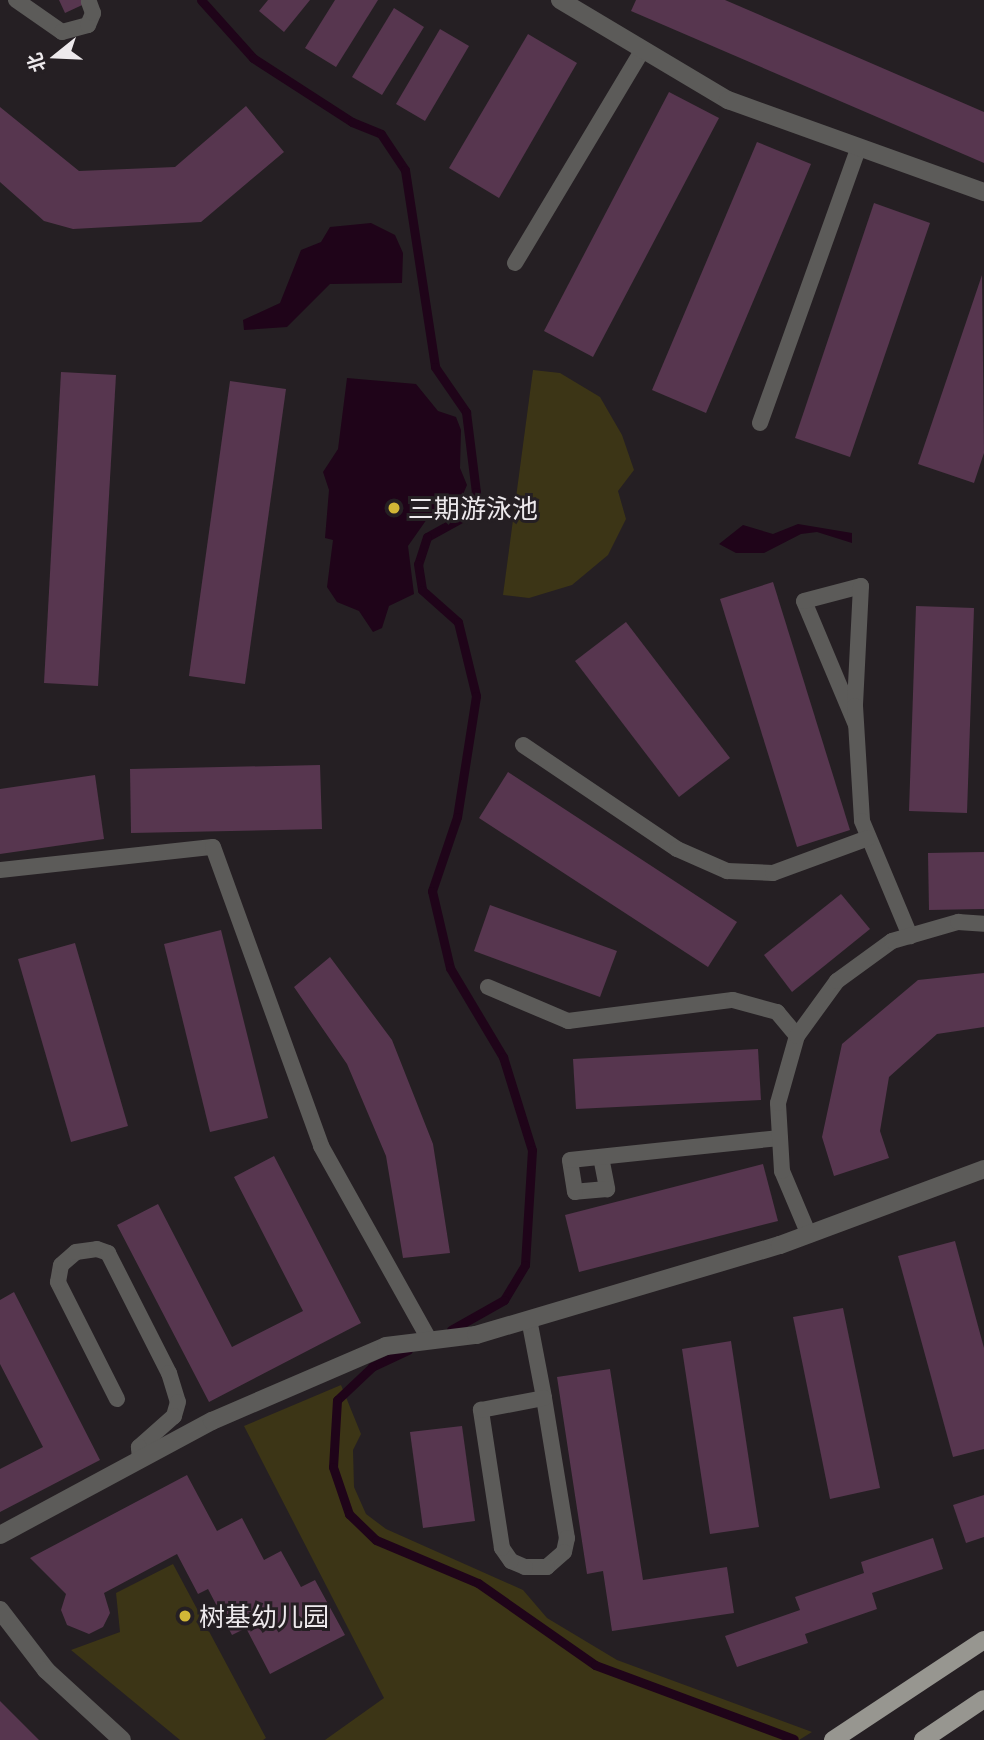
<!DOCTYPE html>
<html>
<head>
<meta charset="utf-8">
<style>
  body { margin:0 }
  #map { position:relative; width:984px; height:1740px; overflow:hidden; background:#251f23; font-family:"Exo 2","Noto Sans SC",sans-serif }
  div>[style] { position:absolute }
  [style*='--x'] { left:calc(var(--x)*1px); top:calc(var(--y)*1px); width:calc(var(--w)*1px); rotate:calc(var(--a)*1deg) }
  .green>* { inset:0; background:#3c3516 }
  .water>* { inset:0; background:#1f0419 }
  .stream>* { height:9px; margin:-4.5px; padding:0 4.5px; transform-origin:4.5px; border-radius:4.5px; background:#1f0419 }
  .building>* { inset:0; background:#57364f }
  .lane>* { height:16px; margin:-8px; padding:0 8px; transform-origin:8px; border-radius:8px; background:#5c5b59 }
  .street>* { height:18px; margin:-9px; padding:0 9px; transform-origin:9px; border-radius:9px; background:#5c5b59 }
  .primary>* { height:18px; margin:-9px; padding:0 9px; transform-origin:9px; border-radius:9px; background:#979690 }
  .dots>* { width:19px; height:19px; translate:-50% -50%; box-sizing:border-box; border:4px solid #251f23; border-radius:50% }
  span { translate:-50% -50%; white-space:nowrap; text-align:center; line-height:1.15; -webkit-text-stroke:6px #251f23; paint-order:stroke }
  .poi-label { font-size:26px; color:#ede9ec }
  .left { translate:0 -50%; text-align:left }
  .north { position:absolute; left:21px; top:21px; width:70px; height:70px; -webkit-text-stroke:5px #251f23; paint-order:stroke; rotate:252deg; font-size:19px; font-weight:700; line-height:28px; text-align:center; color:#ede9ec }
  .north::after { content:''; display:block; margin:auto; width:24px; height:32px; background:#ede9ec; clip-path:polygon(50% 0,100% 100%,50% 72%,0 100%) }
</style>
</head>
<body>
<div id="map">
  <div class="green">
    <div style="clip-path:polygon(533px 370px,560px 373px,600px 397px,622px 435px,634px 470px,618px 491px,626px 519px,608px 555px,572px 585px,529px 598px,503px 595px)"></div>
    <div style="clip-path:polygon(341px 1385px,361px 1434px,353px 1450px,354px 1487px,366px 1514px,386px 1529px,523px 1590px,547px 1618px,617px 1660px,812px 1732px,799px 1740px,325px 1740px,384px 1698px,244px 1426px)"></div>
    <div style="clip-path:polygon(173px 1564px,266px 1738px,263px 1740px,180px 1740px,71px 1650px,120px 1632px,116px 1593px)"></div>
  </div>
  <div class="water">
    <div style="clip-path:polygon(371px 223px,395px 235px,403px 253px,402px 283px,330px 284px,287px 327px,244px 330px,243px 320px,280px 303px,301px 250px,321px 242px,330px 227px)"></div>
    <div style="clip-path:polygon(347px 378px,416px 384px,438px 411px,456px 417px,461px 430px,460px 468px,467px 485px,456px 511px,427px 519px,408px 546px,414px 594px,389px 606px,382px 628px,373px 632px,359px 611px,337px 602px,327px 587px,333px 540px,325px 538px,329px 490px,323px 472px,338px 449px)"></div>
    <div style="clip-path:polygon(798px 524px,852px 533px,852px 543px,817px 532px,801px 534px,764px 553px,736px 553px,719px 544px,743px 525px,773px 534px)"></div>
  </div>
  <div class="stream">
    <div style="--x:201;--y:0;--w:78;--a:48.1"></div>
    <div style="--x:253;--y:58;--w:118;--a:32.9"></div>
    <div style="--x:352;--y:122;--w:31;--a:22"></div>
    <div style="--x:381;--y:134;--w:43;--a:56.3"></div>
    <div style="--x:405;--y:170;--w:199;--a:81.3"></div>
    <div style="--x:435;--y:367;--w:55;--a:55.4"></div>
    <div style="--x:466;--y:412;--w:81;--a:82.9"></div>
    <div style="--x:476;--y:492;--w:28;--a:117"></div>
    <div style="--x:463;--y:517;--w:41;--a:150.9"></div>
    <div style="--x:427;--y:537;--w:28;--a:108"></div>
    <div style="--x:418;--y:564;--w:26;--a:81"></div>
    <div style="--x:422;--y:590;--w:48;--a:41.6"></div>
    <div style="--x:458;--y:622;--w:76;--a:76.3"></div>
    <div style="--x:476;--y:696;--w:122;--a:98.9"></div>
    <div style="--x:457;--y:817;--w:78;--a:108.7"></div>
    <div style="--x:432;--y:891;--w:79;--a:76.8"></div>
    <div style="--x:450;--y:968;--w:104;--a:59.2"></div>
    <div style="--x:503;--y:1057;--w:97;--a:72.7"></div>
    <div style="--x:532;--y:1150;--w:115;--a:93.5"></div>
    <div style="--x:525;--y:1265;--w:41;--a:121"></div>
    <div style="--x:504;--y:1300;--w:61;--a:150.5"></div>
    <div style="--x:408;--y:1350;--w:40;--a:155"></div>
    <div style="--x:372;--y:1367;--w:48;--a:136.7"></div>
    <div style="--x:337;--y:1400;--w:67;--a:93.4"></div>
    <div style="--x:333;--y:1467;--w:50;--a:71.2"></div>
    <div style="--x:349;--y:1514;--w:37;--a:44"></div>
    <div style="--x:376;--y:1540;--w:111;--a:22.9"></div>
    <div style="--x:478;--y:1583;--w:143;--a:35"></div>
    <div style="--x:595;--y:1665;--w:212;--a:20.4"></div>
  </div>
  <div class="building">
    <div style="clip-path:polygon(59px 0,93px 0,65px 13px)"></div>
    <div style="clip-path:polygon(268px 0,310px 0,284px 32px,259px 11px)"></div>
    <div style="clip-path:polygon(335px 0,378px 0,336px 67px,305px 48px)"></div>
    <div style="clip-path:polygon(636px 0,725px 0,984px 112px,984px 163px,631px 11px)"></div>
    <div style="clip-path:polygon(394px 8px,424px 27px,382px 95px,352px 77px)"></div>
    <div style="clip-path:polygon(440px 29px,469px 46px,425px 121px,396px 104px)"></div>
    <div style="clip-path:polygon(528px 34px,577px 63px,499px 198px,449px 168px)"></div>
    <div style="clip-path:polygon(669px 92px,719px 118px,593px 357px,544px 331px)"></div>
    <div style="clip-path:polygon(246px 106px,284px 152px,201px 222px,73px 229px,44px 221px,0 182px,0 107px,79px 171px,175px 167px)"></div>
    <div style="clip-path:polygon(757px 142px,811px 164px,706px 413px,652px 390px)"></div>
    <div style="clip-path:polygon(874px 203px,930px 223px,850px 457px,795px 438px)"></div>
    <div style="clip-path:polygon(982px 275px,984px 453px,974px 483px,918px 464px)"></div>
    <div style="clip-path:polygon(61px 372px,116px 375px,98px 686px,44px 683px)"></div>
    <div style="clip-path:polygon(230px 381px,286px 389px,245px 684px,189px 676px)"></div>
    <div style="clip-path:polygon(773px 582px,850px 830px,797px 847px,720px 599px)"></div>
    <div style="clip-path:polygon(916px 606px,974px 608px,967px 813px,909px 811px)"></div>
    <div style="clip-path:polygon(626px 622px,730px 758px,679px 797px,575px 661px)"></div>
    <div style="clip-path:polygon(320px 765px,322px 829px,131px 833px,130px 769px)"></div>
    <div style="clip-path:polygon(508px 772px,737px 922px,708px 967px,479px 818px)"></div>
    <div style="clip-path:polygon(95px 775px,104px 839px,0 854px,0 789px)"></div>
    <div style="clip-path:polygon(984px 852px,984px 909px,929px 910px,928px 853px)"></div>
    <div style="clip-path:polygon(841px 894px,870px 929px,792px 992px,764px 955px)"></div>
    <div style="clip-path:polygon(490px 905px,617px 951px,600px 997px,474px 951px)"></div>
    <div style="clip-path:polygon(221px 930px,268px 1118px,210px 1132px,164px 944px)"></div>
    <div style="clip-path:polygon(75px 943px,128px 1126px,71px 1142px,18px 959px)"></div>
    <div style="clip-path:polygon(330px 957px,392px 1040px,433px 1144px,450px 1253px,403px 1258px,386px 1156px,347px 1064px,294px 987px)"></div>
    <div style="clip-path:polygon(984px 973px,984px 1027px,937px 1034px,889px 1077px,880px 1131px,889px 1158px,834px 1176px,822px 1137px,842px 1044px,918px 980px)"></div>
    <div style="clip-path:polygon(758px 1049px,761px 1100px,576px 1109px,573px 1059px)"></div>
    <div style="clip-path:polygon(274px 1156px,361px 1323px,209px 1402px,117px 1225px,158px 1204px,232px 1347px,303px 1311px,234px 1177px)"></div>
    <div style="clip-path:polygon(763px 1164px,778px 1221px,579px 1272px,565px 1215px)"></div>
    <div style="clip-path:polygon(955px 1241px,984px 1348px,984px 1449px,953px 1457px,898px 1256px)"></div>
    <div style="clip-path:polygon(14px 1292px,100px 1460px,0 1512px,0 1469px,43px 1447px,0 1364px,0 1300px)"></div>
    <div style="clip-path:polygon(843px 1308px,880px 1488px,830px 1499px,793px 1317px)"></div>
    <div style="clip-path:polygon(731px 1341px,759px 1527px,710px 1534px,682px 1349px)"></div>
    <div style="clip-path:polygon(610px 1369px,643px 1580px,727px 1567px,734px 1613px,612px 1631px,603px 1571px,587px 1574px,557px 1377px)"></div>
    <div style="clip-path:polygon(462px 1426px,475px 1521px,423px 1528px,410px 1432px)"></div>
    <div style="clip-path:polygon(187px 1475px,217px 1531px,242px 1518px,264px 1560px,281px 1551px,301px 1587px,315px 1580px,345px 1635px,270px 1674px,246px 1628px,232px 1635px,208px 1589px,198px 1594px,177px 1554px,104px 1593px,110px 1613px,103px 1627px,89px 1634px,67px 1625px,61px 1610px,66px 1594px,30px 1558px)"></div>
    <div style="clip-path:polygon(984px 1495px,984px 1537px,966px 1543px,953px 1505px)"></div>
    <div style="clip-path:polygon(933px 1538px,943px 1569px,872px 1593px,877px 1609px,805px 1634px,808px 1643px,737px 1667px,725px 1636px,800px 1610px,795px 1597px,864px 1573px,861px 1562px)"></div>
    <div style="clip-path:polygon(0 1701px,39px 1740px,0 1740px)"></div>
  </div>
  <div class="lane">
    <div style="--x:16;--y:0;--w:56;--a:34.8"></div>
    <div style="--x:62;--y:32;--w:27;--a:-15"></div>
    <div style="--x:88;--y:25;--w:13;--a:-67"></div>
    <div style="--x:93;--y:13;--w:12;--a:-110"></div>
    <div style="--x:515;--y:263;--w:249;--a:-59.1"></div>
    <div style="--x:760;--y:423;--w:293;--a:-70.3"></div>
    <div style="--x:856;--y:725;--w:134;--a:-112.8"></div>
    <div style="--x:804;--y:601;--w:59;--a:-14.7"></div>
    <div style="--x:861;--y:586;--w:120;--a:92.9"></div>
    <div style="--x:855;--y:706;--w:115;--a:86.5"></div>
    <div style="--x:862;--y:821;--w:125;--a:67.3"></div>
    <div style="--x:523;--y:745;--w:186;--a:34"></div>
    <div style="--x:677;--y:849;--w:55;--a:23.7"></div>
    <div style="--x:727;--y:871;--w:46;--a:2.5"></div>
    <div style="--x:773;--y:873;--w:101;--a:-20.2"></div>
    <div style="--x:0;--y:870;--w:214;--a:-6.2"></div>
    <div style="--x:213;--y:847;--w:318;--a:70.1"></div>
    <div style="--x:321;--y:1146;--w:223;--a:60.8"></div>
    <div style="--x:488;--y:987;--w:87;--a:23"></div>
    <div style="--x:568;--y:1021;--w:166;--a:-7.3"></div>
    <div style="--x:733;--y:1000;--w:46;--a:15.3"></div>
    <div style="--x:777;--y:1012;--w:31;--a:50"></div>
    <div style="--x:601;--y:1157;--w:33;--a:79"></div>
    <div style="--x:607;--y:1189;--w:32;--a:175"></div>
    <div style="--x:575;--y:1192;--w:32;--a:-99"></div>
    <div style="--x:570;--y:1160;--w:211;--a:-6"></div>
    <div style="--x:809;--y:1235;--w:69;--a:-112.9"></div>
    <div style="--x:782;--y:1171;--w:68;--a:-93.4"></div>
    <div style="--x:778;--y:1103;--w:70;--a:-74.2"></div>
    <div style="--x:797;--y:1036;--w:68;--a:-54"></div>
    <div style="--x:837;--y:981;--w:68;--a:-36"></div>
    <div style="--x:892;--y:941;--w:69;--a:-16.1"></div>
    <div style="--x:958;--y:922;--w:26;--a:4"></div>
    <div style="--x:529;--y:1319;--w:80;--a:79.2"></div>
    <div style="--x:544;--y:1398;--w:142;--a:80.7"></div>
    <div style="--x:567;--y:1538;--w:14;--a:102"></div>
    <div style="--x:564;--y:1552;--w:23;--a:139"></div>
    <div style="--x:547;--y:1567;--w:22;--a:180"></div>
    <div style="--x:525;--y:1567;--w:15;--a:-157"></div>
    <div style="--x:511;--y:1561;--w:16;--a:-125"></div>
    <div style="--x:502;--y:1548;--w:140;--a:-98.7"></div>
    <div style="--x:481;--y:1410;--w:64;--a:-10.8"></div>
    <div style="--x:117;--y:1399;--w:131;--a:-116.8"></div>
    <div style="--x:58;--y:1282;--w:17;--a:-80"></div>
    <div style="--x:61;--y:1265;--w:20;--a:-41"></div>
    <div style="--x:76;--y:1252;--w:21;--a:-8"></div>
    <div style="--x:97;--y:1249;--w:12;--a:20"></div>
    <div style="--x:108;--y:1253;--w:135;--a:63.1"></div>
    <div style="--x:169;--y:1373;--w:30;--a:73"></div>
    <div style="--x:178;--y:1402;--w:15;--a:106"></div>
    <div style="--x:174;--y:1416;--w:47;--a:138.5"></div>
    <div style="--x:139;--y:1447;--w:13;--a:86"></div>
  </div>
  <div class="street">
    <div style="--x:560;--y:0;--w:196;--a:30.8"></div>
    <div style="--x:728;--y:100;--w:272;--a:19.8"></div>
    <div style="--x:0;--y:1535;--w:241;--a:-28.3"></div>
    <div style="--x:212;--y:1421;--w:189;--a:-23.3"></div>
    <div style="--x:386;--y:1346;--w:91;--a:-7"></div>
    <div style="--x:476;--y:1335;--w:317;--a:-16.5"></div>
    <div style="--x:780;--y:1245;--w:218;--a:-20.4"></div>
    <div style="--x:0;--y:1610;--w:76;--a:52.5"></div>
    <div style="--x:46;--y:1670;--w:103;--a:42.6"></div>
  </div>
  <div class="primary">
    <div style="--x:833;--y:1740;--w:181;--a:-33.5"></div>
    <div style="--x:923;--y:1740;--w:73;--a:-33.9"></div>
  </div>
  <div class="dots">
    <div style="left:394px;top:508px;background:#d2b736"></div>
    <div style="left:185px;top:1616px;background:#d2b736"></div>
  </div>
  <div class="poi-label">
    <span class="left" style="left:408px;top:508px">三期游泳池</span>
    <span class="left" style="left:199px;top:1616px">树基幼儿园</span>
  </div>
  <div class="north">北</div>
</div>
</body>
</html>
